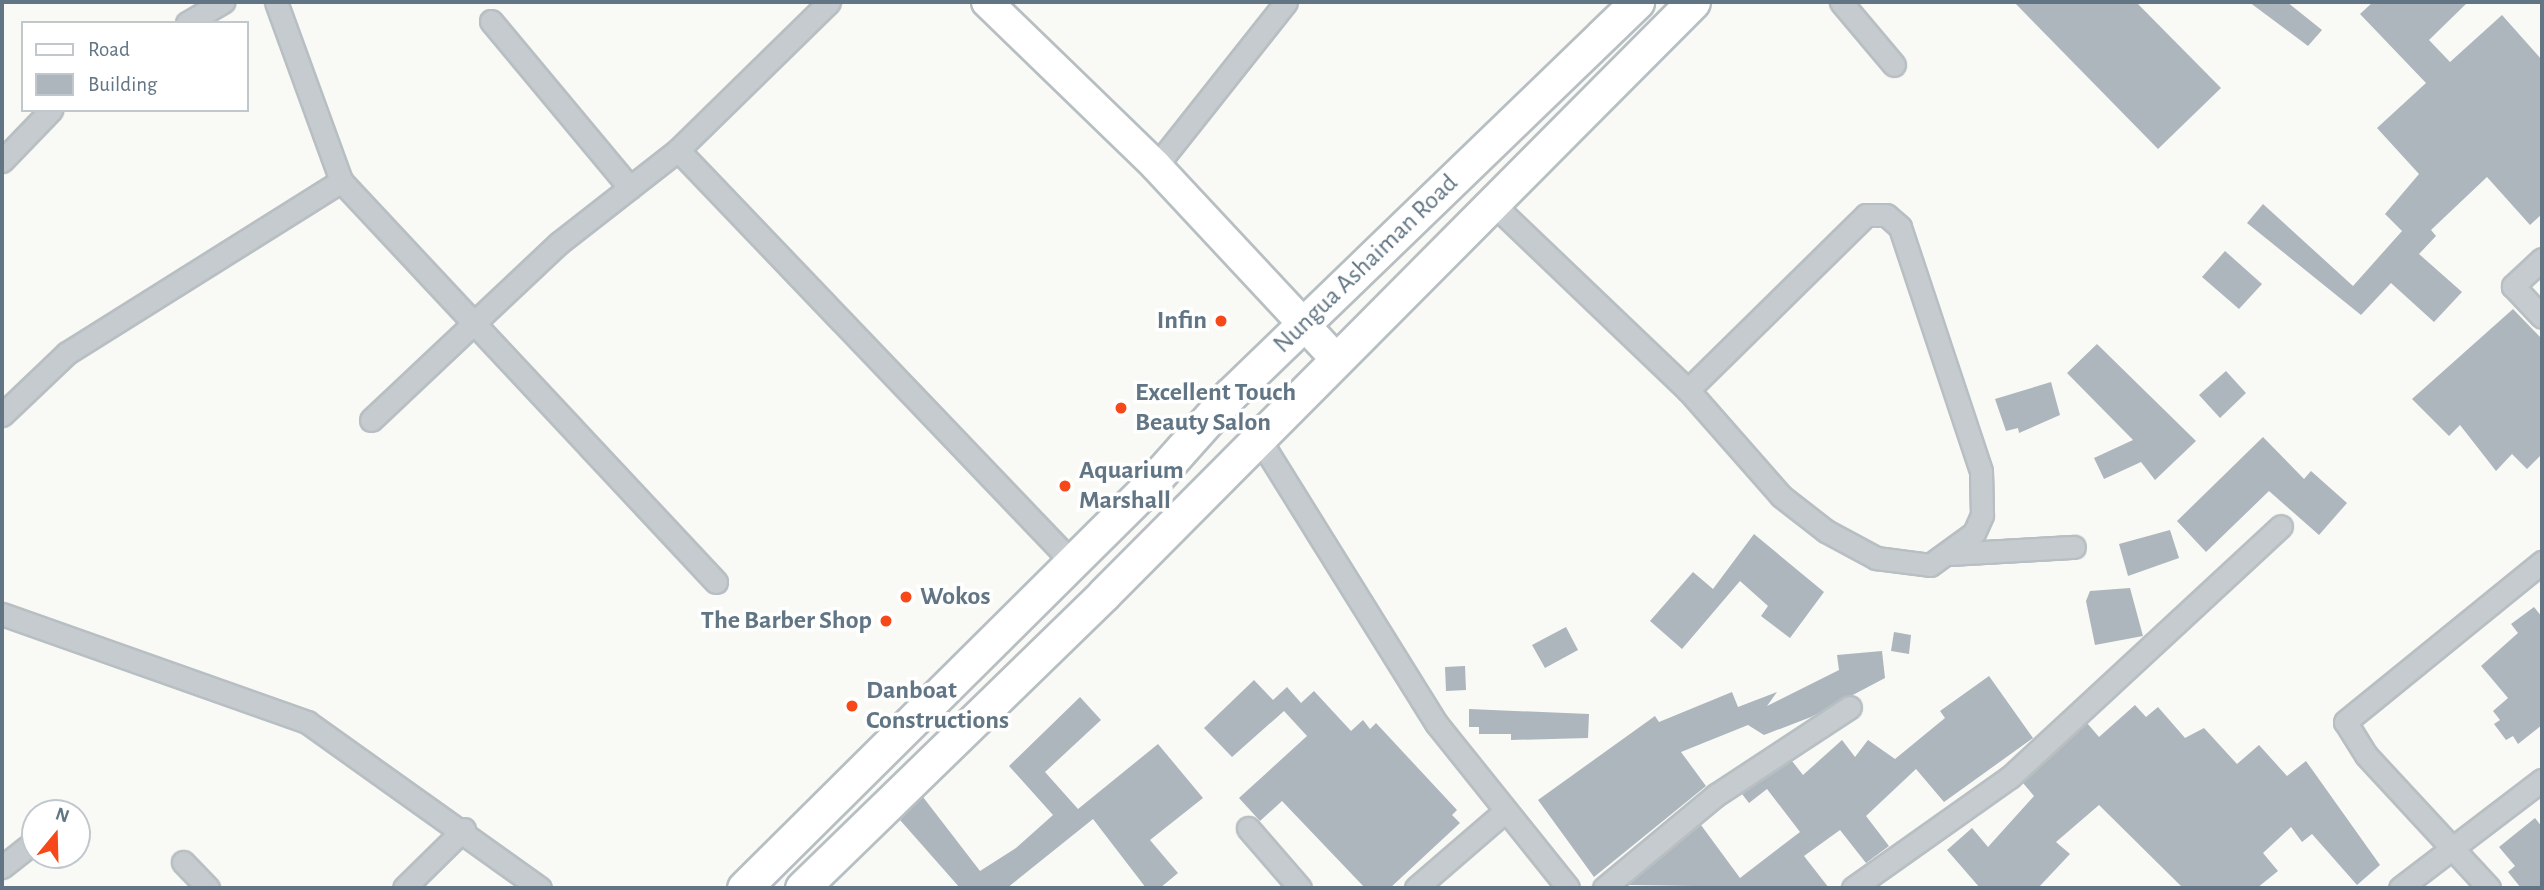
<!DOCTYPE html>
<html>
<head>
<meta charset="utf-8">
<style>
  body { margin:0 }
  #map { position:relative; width:2544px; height:890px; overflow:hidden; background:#f9f9f6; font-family:"Alegreya Sans",sans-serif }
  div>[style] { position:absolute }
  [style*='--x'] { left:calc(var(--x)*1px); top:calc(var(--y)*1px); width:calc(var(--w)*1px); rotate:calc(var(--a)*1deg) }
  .building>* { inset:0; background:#acb6bc }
  .roads { filter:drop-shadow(2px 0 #b8bfc3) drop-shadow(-2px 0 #b8bfc3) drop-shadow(0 2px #b8bfc3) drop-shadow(0 -2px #b8bfc3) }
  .street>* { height:21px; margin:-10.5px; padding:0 10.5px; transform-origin:10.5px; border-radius:10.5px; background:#c6cbcf }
  .secondary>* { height:30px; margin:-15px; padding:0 15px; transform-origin:15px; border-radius:15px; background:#fff }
  .primary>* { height:33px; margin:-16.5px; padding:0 16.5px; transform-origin:16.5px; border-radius:16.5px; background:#fff }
  .dots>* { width:19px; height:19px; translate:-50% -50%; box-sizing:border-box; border:4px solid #fff; border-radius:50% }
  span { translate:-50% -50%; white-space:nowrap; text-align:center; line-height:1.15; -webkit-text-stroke:7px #fff; paint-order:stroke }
  .street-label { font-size:26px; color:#617584 }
  .poi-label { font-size:26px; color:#617584; font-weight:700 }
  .right { translate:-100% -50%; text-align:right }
  .left { translate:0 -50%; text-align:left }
  .frame { position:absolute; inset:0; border:4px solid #617584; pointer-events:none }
  .legend { position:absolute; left:21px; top:21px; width:228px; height:91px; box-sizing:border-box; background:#fff; border:2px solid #c0c8ce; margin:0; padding:9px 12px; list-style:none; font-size:21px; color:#617584 }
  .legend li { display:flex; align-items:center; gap:14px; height:35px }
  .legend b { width:35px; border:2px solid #c0c8ce }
  .north { position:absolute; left:21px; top:799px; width:70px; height:70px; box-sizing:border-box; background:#fff; border:2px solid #c0c8ce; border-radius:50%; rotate:19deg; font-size:19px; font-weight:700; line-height:28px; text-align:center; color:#617584 }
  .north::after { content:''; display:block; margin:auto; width:24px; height:32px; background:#f64819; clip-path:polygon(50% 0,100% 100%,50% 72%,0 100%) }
</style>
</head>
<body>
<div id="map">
  <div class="building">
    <div style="clip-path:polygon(2014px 2px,2136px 2px,2221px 88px,2158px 149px)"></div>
    <div style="clip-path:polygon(2249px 2px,2287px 2px,2322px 30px,2308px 46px)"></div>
    <div style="clip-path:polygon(2373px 2px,2468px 2px,2429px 40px,2450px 62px,2502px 15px,2542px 60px,2542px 214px,2530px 225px,2487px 177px,2431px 230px,2436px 236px,2419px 254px,2462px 292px,2434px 322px,2391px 283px,2361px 315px,2247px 223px,2263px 204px,2353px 286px,2402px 231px,2385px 214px,2419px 174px,2377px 128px,2426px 83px,2360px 14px)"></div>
    <div style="clip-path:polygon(2225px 251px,2262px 284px,2239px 309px,2202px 277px)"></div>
    <div style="clip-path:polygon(2513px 309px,2542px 339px,2542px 454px,2527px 469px,2512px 454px,2496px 471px,2460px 425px,2449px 436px,2412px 399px)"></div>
    <div style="clip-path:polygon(2097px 344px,2196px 441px,2155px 480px,2141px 462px,2104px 479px,2094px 458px,2133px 440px,2067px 373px)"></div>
    <div style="clip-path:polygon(2226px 371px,2246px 393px,2220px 418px,2199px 395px)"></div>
    <div style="clip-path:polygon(2051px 382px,2060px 415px,2019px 433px,2018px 428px,2006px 431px,1995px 399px)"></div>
    <div style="clip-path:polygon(2263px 437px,2304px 479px,2311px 471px,2347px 503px,2319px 535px,2269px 491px,2206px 552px,2177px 521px)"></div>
    <div style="clip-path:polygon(2170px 530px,2179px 558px,2128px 576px,2119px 544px)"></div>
    <div style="clip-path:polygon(1754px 534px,1824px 592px,1790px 638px,1761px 616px,1768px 606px,1740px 581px,1682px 649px,1650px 621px,1693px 572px,1713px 589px)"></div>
    <div style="clip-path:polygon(2130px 588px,2143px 636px,2095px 645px,2086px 601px,2090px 591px)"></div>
    <div style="clip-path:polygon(2534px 607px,2542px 617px,2542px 725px,2518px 744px,2513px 736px,2506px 740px,2494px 724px,2500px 720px,2493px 711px,2508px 698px,2481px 666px,2518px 633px,2511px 624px)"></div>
    <div style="clip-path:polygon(1566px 627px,1578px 650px,1545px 668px,1532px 645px)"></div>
    <div style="clip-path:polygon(1894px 632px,1911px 635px,1909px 654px,1891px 651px)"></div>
    <div style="clip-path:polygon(1882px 651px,1885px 678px,1811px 717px,1764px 735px,1748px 725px,1681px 752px,1706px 786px,1594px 877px,1538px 800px,1655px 716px,1659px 722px,1732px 692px,1738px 707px,1777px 692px,1767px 706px,1839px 670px,1837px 655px)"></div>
    <div style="clip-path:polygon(1465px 666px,1466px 690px,1446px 691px,1445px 667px)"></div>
    <div style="clip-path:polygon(1989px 676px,2033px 738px,1944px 802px,1916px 769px,1866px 816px,1889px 846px,1866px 863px,1840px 830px,1804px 856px,1829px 888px,1628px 885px,1701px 825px,1740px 878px,1800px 832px,1767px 789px,1749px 803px,1742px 794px,1792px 761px,1803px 775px,1842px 740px,1855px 757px,1868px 740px,1895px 759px,1945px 718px,1940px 711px)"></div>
    <div style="clip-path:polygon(1254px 680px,1273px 700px,1287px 687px,1301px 703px,1314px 691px,1351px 731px,1363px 720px,1370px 729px,1376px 723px,1457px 810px,1452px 815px,1460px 823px,1390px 888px,1365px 888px,1282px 801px,1260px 821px,1239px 798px,1307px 736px,1284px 711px,1232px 757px,1204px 728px)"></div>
    <div style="clip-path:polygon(1080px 697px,1101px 720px,1045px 772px,1078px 809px,1158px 744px,1203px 798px,1150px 840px,1178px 873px,1160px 888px,1146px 888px,1093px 819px,1007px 888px,960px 888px,900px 820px,923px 797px,980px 871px,1016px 848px,1053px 815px,1009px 766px)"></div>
    <div style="clip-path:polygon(2135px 705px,2146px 717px,2158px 707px,2185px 738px,2204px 728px,2237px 764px,2259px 745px,2287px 776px,2306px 761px,2380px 865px,2357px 885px,2312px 834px,2302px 842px,2291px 827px,2263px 853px,2278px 871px,2257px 888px,2183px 888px,2099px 805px,2056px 842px,2070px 854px,2038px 888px,1980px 888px,1947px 850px,1972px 828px,1988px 847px,2034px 796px,2023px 783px,2087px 723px,2099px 737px)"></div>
    <div style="clip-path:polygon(1469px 709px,1589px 714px,1588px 738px,1511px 740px,1511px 734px,1479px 734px,1479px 727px,1469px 727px)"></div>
    <div style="clip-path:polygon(2535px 818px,2542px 827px,2542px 888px,2521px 888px,2508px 872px,2515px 866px,2499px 847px)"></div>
  </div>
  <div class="roads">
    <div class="street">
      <div style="--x:276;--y:2;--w:190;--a:70"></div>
      <div style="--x:341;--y:181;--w:549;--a:46.92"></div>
      <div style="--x:1841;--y:2;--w:82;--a:49.9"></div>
      <div style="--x:491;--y:21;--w:217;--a:50.2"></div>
      <div style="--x:187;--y:23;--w:42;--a:-30.3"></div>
      <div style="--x:678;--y:150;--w:570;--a:46.28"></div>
      <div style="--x:2;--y:161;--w:71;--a:-46.1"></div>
      <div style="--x:1156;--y:166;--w:209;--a:-51.6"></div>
      <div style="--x:1491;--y:202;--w:272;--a:43.7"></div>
      <div style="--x:1688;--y:390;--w:141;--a:48.7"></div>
      <div style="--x:1781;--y:496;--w:57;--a:37.9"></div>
      <div style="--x:1826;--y:531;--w:57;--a:28.4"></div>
      <div style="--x:1876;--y:558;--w:54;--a:7.4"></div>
      <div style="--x:1930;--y:565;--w:54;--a:-36"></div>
      <div style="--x:1974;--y:533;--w:20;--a:-66"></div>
      <div style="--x:1982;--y:515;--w:44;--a:-91.3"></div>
      <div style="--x:1981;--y:471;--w:257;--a:-108.4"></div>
      <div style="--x:1900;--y:227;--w:18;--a:-139"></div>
      <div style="--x:1886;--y:215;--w:20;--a:180"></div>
      <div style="--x:1866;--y:215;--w:250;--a:135.5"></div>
      <div style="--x:2542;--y:259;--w:40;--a:137"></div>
      <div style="--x:2513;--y:286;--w:42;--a:46.9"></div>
      <div style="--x:2;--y:415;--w:90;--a:-43.6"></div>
      <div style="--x:67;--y:353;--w:324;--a:-32.1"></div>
      <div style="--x:371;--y:420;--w:258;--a:-43.3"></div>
      <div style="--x:559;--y:243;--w:151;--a:-38"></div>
      <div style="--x:678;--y:150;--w:211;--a:-44.4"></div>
      <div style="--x:1258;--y:437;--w:337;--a:58.1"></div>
      <div style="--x:1436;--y:723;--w:211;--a:51.3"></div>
      <div style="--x:1951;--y:554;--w:123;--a:-3.3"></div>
      <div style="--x:2;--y:614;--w:324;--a:19.5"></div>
      <div style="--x:307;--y:722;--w:286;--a:35.5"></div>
      <div style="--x:1248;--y:828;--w:79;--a:49.1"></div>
      <div style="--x:183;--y:862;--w:36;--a:46"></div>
      <div style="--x:2;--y:867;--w:42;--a:-38.2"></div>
      <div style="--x:404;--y:888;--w:84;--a:-44.5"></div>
      <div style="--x:1416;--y:888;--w:115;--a:-40.8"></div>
      <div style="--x:1604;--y:888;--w:146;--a:-39.7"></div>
      <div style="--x:1716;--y:795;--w:160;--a:-33.3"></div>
      <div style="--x:1853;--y:888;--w:192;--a:-35.3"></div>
      <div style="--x:2010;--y:777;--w:369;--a:-42.8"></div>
      <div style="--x:2400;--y:888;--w:178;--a:-37.3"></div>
      <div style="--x:2489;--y:888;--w:181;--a:-132.8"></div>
      <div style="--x:2366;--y:755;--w:39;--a:-122"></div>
      <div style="--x:2345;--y:722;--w:254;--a:-39.1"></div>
    </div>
    <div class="secondary">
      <div style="--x:987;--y:2;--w:235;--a:44.1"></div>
      <div style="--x:1156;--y:166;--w:261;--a:47"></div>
    </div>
    <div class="primary">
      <div style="--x:744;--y:888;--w:571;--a:-44.79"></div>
      <div style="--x:1149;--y:486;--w:122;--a:-48.3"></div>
      <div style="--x:1230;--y:395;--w:566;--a:-44"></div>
      <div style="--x:802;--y:888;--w:421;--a:-44.2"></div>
      <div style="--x:1104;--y:594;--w:835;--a:-45.15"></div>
    </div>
  </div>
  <div class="dots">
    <div style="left:1221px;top:321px;background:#f64819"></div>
    <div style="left:1121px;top:408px;background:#f64819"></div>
    <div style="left:1065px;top:486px;background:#f64819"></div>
    <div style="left:906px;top:597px;background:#f64819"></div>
    <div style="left:886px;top:621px;background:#f64819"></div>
    <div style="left:852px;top:706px;background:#f64819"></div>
  </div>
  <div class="street-label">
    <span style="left:1366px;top:264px;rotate:-44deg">Nungua Ashaiman Road</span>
  </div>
  <div class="poi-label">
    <span class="right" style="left:1207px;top:321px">Infin</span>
    <span class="left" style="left:1135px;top:408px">Excellent Touch<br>Beauty Salon</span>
    <span class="left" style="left:1079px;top:486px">Aquarium<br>Marshall</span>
    <span class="left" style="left:920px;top:597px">Wokos</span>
    <span class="right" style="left:872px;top:621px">The Barber Shop</span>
    <span class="left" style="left:866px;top:706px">Danboat<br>Constructions</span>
  </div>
  <div class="frame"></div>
  <ul class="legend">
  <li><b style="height:9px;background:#fff"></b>Road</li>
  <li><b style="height:19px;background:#acb6bc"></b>Building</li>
  </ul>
  <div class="north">N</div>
</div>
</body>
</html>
